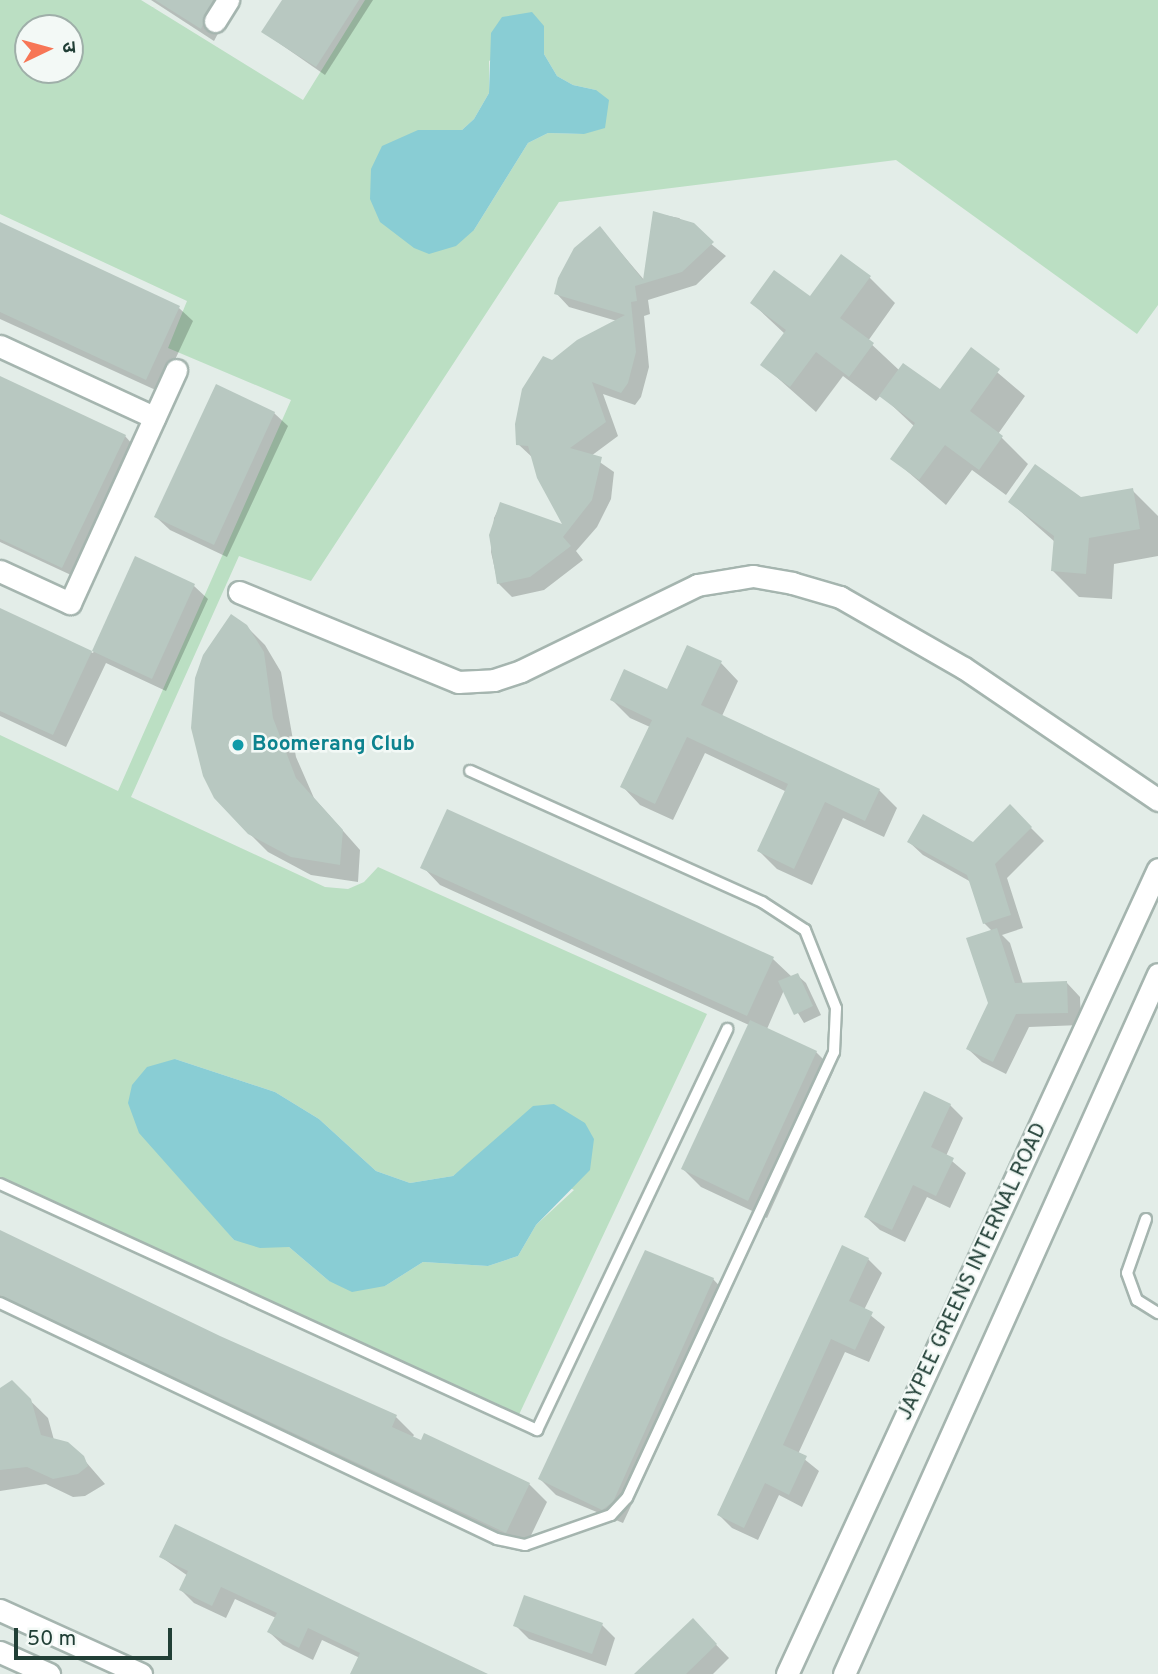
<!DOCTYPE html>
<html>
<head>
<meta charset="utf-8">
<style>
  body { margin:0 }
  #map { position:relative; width:1158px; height:1674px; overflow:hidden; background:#e3ede8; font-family:Overpass,"Noto Sans Devanagari",sans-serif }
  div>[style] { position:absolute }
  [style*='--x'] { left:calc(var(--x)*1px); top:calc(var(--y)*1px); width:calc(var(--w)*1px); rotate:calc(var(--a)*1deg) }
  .green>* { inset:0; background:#bbdfc3 }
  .water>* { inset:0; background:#89cdd4 }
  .shadow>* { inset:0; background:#0003 }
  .building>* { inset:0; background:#b8c8c1 }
  .roads { filter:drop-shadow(2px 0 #a5b5af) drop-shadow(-2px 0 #a5b5af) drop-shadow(0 2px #a5b5af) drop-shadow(0 -2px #a5b5af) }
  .service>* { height:10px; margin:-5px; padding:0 5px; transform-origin:5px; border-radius:5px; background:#fff }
  .minor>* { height:21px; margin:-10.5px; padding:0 10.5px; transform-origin:10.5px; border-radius:10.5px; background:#fff }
  .dots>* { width:19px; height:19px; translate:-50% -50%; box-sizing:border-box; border:4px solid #f3f9f6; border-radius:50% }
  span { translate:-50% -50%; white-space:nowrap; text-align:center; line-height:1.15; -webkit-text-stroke:5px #f3f9f6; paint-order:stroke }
  .culture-label { font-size:21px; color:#0d838f; font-weight:700 }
  .left { translate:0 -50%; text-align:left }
  .street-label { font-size:21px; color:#213f36 }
  .north { position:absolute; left:14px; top:14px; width:70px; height:70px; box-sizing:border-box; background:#f3f9f6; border:2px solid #9fafa9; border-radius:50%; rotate:85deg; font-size:19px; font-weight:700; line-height:28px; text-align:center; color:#213f36 }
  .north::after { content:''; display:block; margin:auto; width:24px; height:32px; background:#f77656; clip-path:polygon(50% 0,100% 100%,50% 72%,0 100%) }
  .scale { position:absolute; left:14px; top:1628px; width:158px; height:32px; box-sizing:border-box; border:4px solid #213f36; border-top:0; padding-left:9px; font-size:21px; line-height:24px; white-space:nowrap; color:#213f36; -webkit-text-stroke:5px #f3f9f6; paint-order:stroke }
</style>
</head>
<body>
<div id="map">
  <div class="green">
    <div style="clip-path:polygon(evenodd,0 0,141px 0,303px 100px,365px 0,1158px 0,1158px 305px,1137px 334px,896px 160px,559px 202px,311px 581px,239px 556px,131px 797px,325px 887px,348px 889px,364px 882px,378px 867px,707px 1014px,516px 1421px,0 1187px,0 735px,118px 791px,291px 400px,168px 348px,187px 301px,0 214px,0 0,544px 26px,544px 54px,557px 76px,573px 85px,596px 90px,584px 134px,548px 133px,528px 143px,474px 230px,418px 130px,462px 130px,474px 119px,489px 93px,489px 61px,544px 26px,0 0,28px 28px,70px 28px,70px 70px,28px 70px,28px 28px,0 0,175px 1059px,275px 1092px,319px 1119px,376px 1171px,410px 1183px,453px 1176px,493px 1144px,574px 1190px,536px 1225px,518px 1256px,488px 1266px,423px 1262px,385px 1286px,329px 1281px,289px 1247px,234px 1240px,181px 1176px,175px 1059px)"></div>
  </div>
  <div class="water">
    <div style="clip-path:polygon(532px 12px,544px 26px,544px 54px,557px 76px,573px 85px,596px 90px,609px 100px,605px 128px,584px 134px,548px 133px,528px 143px,474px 230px,456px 246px,429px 254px,414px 248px,380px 222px,370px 199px,371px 169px,382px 146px,418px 130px,462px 130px,474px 119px,489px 93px,491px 33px,502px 17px)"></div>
    <div style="clip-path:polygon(175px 1059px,275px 1092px,319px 1119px,376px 1171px,410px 1183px,453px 1176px,533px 1106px,554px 1104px,585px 1123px,594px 1139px,590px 1170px,536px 1225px,518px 1256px,488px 1266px,423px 1262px,385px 1286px,352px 1292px,329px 1281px,289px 1247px,260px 1248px,234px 1240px,139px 1133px,128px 1103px,132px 1085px,147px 1067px)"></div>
  </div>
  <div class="shadow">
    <div style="clip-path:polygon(151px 0,236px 0,214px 41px)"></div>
    <div style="clip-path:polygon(283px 0,373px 0,325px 75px,263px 32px)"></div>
    <div style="clip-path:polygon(654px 213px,679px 218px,726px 256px,696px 285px,648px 300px,650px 314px,644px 316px,649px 367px,641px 397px,635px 405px,603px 394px,618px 436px,591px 456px,614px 472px,611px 499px,597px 527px,576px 551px,583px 560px,544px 590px,512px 597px,498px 583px,491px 552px,494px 518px,501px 504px,565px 527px,533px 458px,518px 444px,552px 362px,617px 321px,569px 307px,556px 293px,600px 228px,645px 281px)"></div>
    <div style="clip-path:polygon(0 226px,179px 308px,193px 321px,160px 392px,0 319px)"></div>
    <div style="clip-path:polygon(869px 277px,895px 303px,868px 341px,900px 371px,940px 392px,971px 350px,1025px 396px,998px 434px,1028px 464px,1006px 495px,972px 470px,946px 505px,892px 458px,915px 427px,881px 395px,876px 401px,843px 376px,816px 412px,763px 365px,785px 334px,752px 303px,811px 299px)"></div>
    <div style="clip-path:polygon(0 378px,125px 436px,133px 445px,71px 575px,0 542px)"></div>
    <div style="clip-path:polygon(274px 413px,288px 426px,227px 557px,170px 530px,156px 517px)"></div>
    <div style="clip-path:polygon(1132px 490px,1158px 516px,1158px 556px,1114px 564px,1112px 599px,1079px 597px,1053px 571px,1055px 542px,1010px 502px,1081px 499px)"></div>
    <div style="clip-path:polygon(136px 559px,194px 586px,208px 599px,166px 691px,106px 663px,66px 747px,0 716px,0 610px,93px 653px)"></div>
    <div style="clip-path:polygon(246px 626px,265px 645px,281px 672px,296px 757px,314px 798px,360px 850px,358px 882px,311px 875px,268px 852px,249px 833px)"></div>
    <div style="clip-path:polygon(721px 663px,738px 681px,722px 716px,879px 790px,897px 808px,884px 837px,843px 818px,812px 885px,777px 869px,759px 851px,787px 792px,705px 753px,673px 820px,640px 805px,623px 787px,650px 727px,630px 718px,612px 700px,667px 691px)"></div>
    <div style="clip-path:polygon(1010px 807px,1044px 841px,1007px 878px,1023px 928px,1002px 935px,1010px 943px,1023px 984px,1067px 983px,1080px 997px,1081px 1025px,1029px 1027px,1006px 1074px,982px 1062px,968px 1049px,989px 1003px,992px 931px,984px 923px,971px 882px,923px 855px,909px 842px,973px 844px)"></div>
    <div style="clip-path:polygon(423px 867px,773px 959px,792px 977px,797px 975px,806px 983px,821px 1015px,804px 1023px,784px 990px,767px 1029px,816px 1052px,834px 1070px,767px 1218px,701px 1187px,683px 1169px,749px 1025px,440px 885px)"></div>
    <div style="clip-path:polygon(950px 1105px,963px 1118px,946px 1156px,966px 1173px,950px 1208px,927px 1197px,905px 1242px,880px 1230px,866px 1217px)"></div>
    <div style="clip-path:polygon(0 1231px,219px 1338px,396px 1417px,414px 1435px,412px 1438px,529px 1484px,547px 1502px,524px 1550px,0 1300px)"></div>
    <div style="clip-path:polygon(868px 1259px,882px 1273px,864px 1310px,885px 1327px,869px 1362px,845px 1352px,798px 1454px,819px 1471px,802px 1507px,779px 1495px,758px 1540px,732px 1528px,719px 1515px)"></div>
    <div style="clip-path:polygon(713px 1279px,729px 1296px,623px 1523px,556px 1495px,540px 1479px)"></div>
    <div style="clip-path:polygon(12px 1383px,48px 1418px,54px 1440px,86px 1462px,105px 1484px,85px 1496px,73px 1497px,46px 1484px,0 1491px,0 1393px)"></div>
    <div style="clip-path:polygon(161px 1557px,484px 1674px,355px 1674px,360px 1658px,322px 1640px,313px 1660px,283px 1645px,269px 1632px,276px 1618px,235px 1599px,226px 1618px,194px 1603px,181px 1590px,188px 1576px)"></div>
    <div style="clip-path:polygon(693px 1621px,729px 1658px,713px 1674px,644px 1674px)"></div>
    <div style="clip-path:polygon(515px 1625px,602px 1625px,615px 1638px,606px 1666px,529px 1639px)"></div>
  </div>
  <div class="building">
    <div style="clip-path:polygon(155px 0,213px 0,201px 29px)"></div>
    <div style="clip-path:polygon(282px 0,359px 0,316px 67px,261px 32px)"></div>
    <div style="clip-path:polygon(653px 211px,694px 223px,714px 242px,682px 272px,635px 286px,637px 301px,631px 302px,636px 352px,628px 383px,621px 393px,592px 382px,606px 422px,570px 448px,602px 457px,592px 500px,563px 537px,571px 546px,530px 577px,497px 584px,489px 535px,500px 502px,562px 524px,537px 478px,528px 446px,516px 445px,515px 424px,522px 389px,543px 356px,552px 360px,577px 340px,625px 315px,554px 294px,558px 278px,574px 248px,600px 226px,643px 280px)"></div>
    <div style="clip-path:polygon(0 222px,180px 306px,146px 380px,0 312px)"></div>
    <div style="clip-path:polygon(841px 254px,871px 276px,840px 318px,874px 343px,849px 377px,816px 352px,790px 387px,760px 365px,786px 330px,750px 303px,774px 270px,810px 296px)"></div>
    <div style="clip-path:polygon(971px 347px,1000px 369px,970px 411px,1003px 436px,979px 470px,945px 445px,919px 480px,890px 459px,915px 423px,879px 396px,903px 363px,940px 389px)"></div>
    <div style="clip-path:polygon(0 376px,126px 435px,62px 568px,0 539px)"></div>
    <div style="clip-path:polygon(216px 384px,275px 412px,214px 545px,154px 517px)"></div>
    <div style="clip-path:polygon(1035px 464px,1081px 497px,1133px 488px,1140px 529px,1089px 538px,1086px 574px,1051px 571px,1054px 536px,1008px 502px)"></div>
    <div style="clip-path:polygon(135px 556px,195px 584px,152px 679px,92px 651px)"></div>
    <div style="clip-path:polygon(0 608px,92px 651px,53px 735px,0 711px)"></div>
    <div style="clip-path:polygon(231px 614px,247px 625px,264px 652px,273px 718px,296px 778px,343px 830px,340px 865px,291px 857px,248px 834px,214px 798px,203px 776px,191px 728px,195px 678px,203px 655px)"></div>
    <div style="clip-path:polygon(687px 645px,722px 661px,701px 705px,880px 789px,865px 821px,825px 802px,794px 869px,757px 851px,788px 784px,687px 737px,655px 804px,620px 787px,652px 720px,610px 700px,624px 669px,667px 689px)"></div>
    <div style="clip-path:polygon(1010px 804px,1032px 827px,995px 864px,1011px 915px,983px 924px,967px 875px,907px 842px,923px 814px,973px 842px)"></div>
    <div style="clip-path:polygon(447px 809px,774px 957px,747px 1016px,420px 868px)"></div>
    <div style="clip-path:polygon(997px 928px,1015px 983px,1067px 981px,1068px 1013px,1016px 1014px,993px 1062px,966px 1049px,988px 1003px,966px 938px)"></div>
    <div style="clip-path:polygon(798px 973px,813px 1006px,794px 1015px,778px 981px)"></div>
    <div style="clip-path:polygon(750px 1020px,817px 1051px,748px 1201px,681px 1169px)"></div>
    <div style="clip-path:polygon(924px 1091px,951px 1104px,931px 1147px,954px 1158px,936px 1196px,913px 1185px,892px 1230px,864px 1217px)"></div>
    <div style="clip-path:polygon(0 1230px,220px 1336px,397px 1415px,392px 1427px,421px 1440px,424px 1433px,530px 1483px,506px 1533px,0 1295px)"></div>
    <div style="clip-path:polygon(842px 1245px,869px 1258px,849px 1301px,873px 1312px,855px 1350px,831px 1339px,783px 1445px,807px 1456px,789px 1495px,765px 1483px,744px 1528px,717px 1515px)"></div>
    <div style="clip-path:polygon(645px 1250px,714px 1278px,613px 1502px,602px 1510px,538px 1479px)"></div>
    <div style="clip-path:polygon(12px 1380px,31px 1399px,41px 1435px,68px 1442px,84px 1456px,88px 1466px,78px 1474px,53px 1479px,27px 1467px,0 1470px,0 1388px)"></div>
    <div style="clip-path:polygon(175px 1524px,347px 1607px,488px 1674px,350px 1674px,360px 1653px,308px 1628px,299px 1648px,267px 1632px,277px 1613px,221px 1587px,212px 1606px,179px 1590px,188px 1571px,159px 1557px)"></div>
    <div style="clip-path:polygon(524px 1595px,603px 1623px,592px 1654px,513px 1626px)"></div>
    <div style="clip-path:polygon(693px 1618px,717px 1644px,686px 1674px,634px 1674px)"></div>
  </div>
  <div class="roads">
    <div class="service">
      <div style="--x:0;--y:1184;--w:591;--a:24.61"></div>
      <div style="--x:537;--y:1430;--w:444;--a:-64.6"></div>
      <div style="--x:1146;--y:1219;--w:57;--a:109.4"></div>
      <div style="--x:1127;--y:1273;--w:29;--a:70"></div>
      <div style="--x:1137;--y:1300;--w:25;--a:32"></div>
      <div style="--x:0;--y:1303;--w:550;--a:25.4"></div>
      <div style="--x:497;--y:1539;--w:29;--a:12"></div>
      <div style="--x:525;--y:1545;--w:91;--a:-19.2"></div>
      <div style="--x:611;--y:1515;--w:23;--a:-47"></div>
      <div style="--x:627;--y:1498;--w:492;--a:-65.1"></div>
      <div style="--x:834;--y:1052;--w:44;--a:-87.4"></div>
      <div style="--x:836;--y:1008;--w:84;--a:-111.7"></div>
      <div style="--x:805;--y:930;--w:51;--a:-146.9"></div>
      <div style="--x:762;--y:902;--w:320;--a:-155.8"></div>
    </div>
    <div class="minor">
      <div style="--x:215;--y:21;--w:25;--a:-58"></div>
      <div style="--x:0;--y:346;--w:170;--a:24.8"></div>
      <div style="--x:0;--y:571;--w:77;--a:24.6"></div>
      <div style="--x:70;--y:603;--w:256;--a:-65.5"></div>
      <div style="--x:239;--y:592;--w:237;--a:22.3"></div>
      <div style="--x:458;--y:682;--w:36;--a:-3"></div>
      <div style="--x:494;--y:680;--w:28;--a:-18"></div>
      <div style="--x:521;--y:671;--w:196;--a:-26"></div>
      <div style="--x:697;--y:585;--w:57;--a:-9.1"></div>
      <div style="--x:753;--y:576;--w:40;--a:10"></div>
      <div style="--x:792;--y:583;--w:50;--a:16.3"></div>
      <div style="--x:840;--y:597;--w:143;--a:29.8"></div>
      <div style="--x:964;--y:668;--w:235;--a:34.2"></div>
      <div style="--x:0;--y:1610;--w:155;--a:24.4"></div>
      <div style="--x:0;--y:1652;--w:54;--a:24.2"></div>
      <div style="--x:787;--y:1674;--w:886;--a:-65.26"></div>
      <div style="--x:844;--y:1674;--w:767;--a:-65.84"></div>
    </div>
  </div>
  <div class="dots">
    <div style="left:238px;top:745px;background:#0f9aa8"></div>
  </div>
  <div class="culture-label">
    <span class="left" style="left:252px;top:745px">Boomerang Club</span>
  </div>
  <div class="street-label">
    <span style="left:973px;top:1272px;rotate:-65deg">JAYPEE GREENS INTERNAL ROAD</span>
  </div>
  <div class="north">उ</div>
  <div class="scale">50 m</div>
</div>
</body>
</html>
